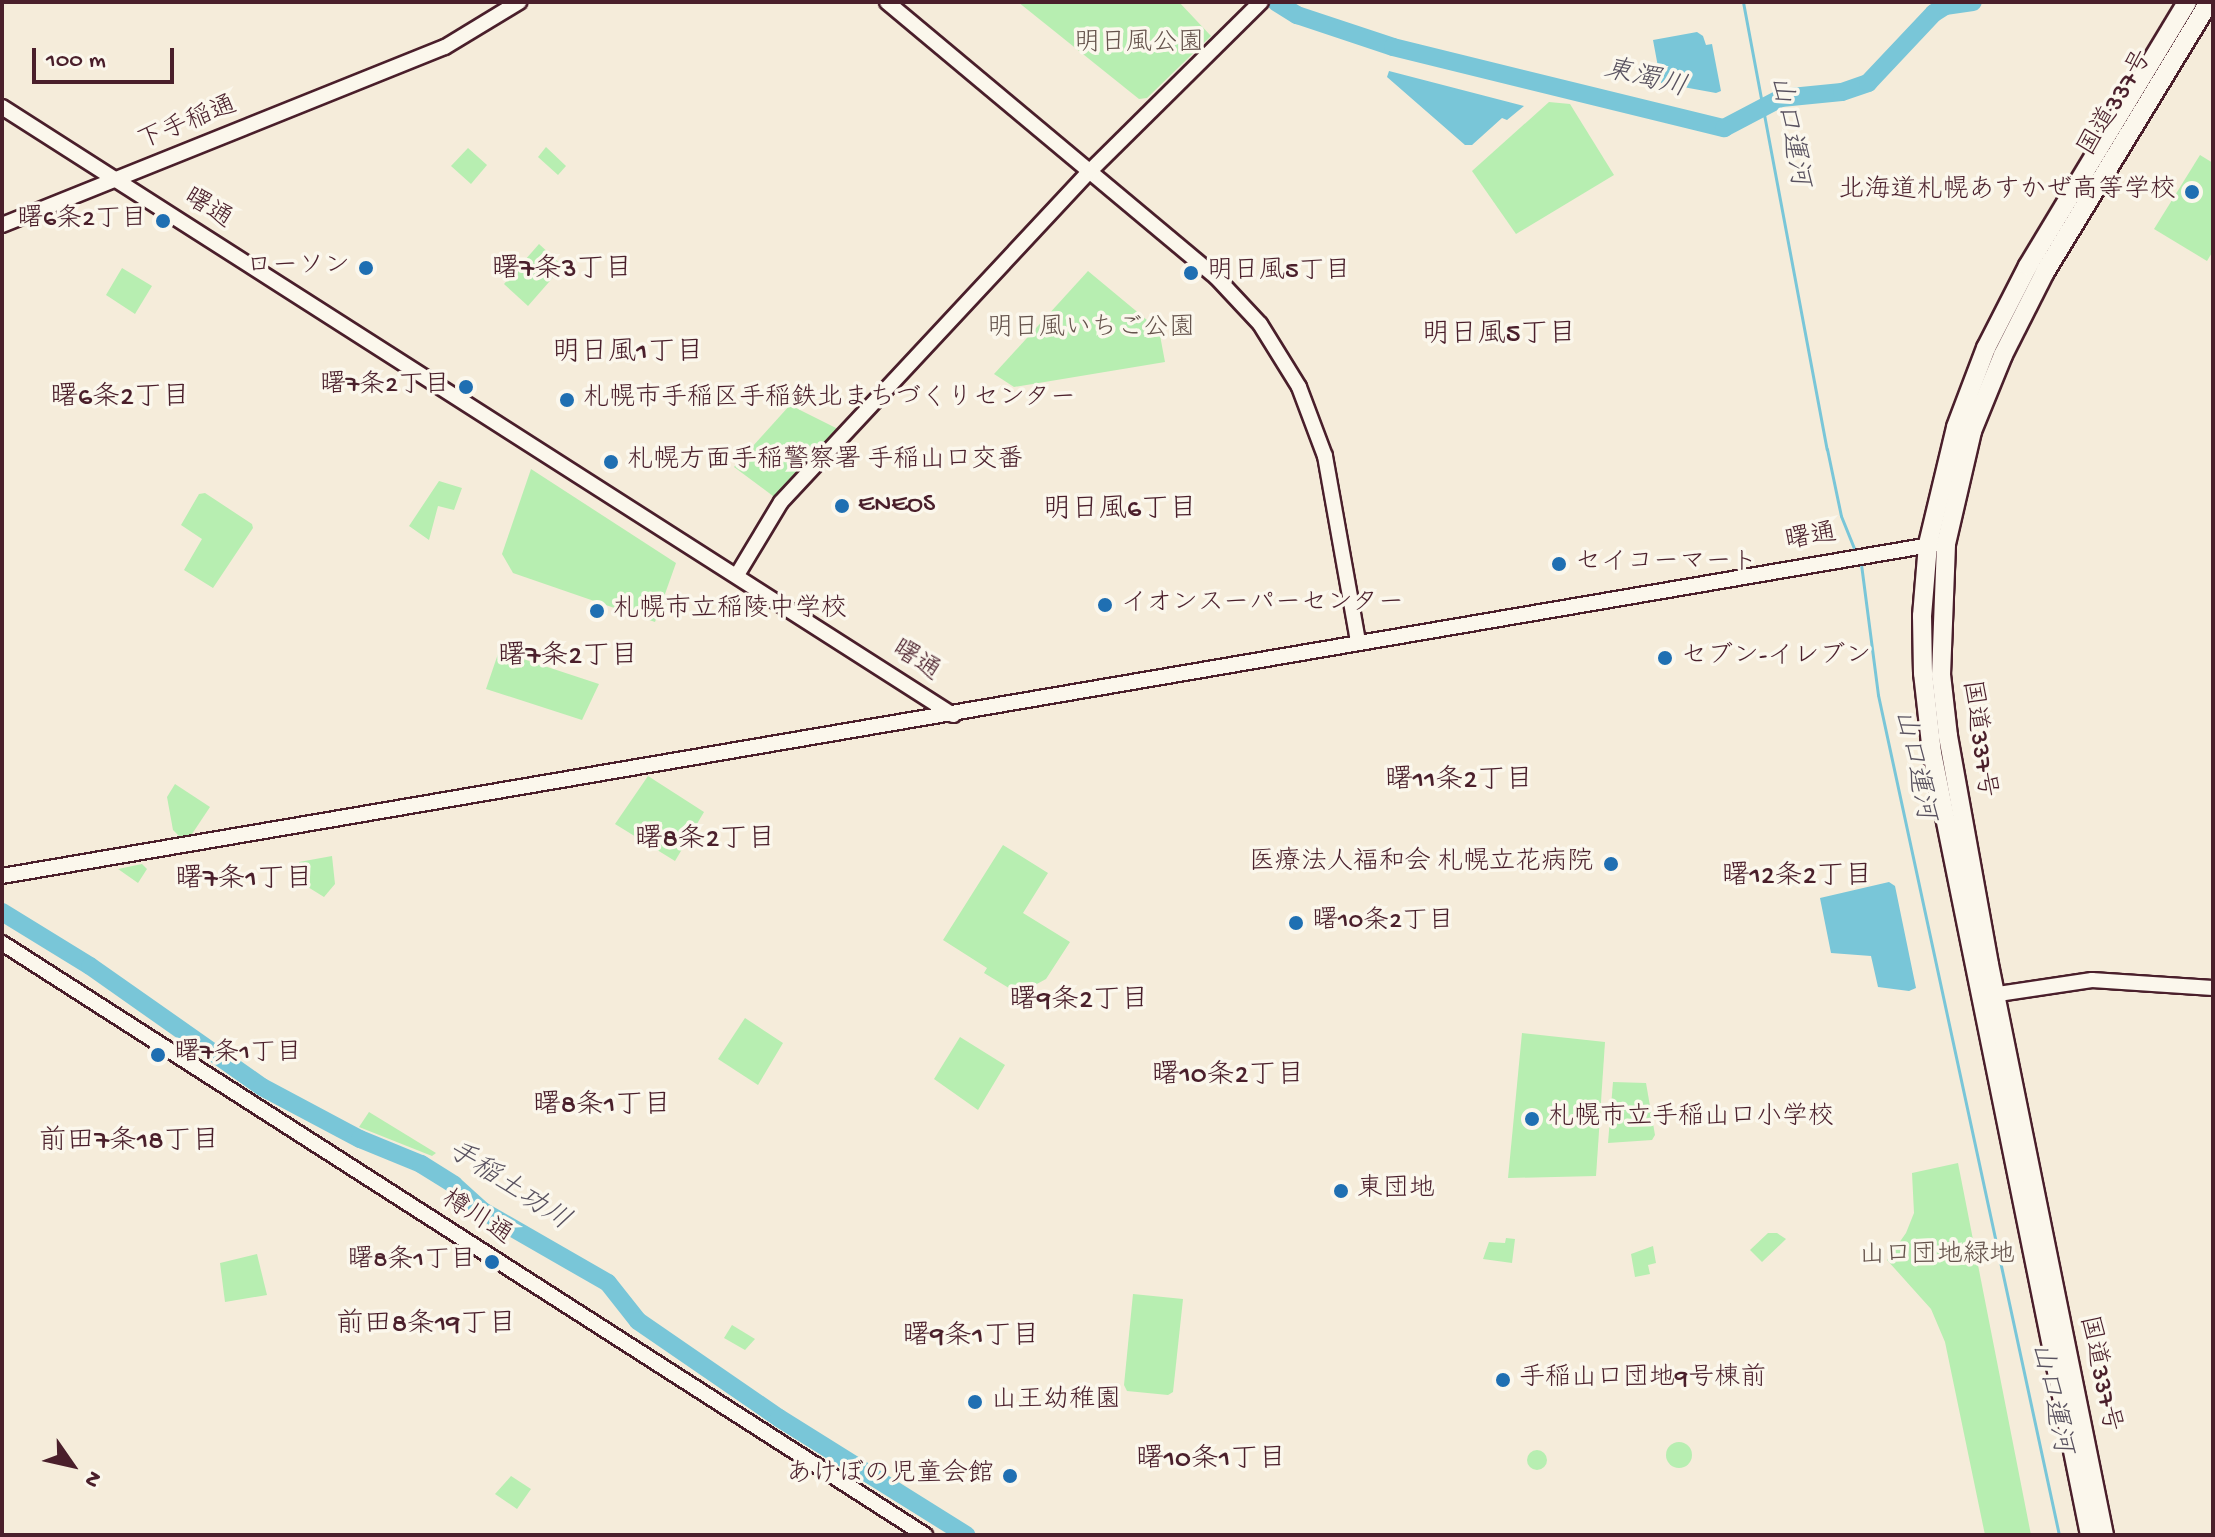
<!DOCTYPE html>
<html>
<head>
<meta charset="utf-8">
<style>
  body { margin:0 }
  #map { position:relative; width:2215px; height:1537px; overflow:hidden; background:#f5ecda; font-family:"Gochi Hand","Klee One",sans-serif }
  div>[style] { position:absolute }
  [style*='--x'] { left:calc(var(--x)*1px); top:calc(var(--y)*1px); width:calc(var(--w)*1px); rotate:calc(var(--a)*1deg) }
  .green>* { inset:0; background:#b7eeb1 }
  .round { border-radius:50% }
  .water>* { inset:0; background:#79c6d8 }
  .stream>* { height:3px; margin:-1.5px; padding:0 1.5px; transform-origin:1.5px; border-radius:1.5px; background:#79c6d8 }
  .river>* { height:18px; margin:-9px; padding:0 9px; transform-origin:9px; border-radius:9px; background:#79c6d8 }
  .roads { filter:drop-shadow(2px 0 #4a1f2b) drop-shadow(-2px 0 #4a1f2b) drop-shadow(0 2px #4a1f2b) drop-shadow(0 -2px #4a1f2b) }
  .secondary>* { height:14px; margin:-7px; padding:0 7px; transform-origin:7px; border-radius:7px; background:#fbf7ec }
  .highway>* { height:18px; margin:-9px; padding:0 9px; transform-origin:9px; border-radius:9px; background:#fbf7ec }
  .dots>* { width:22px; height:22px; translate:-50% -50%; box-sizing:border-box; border:4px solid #fbf7ec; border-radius:50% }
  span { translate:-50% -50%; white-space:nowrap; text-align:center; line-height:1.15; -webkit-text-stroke:7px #fbf7ec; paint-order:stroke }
  .park-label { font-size:26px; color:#65534c }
  .street-label { font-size:26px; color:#4a1f2b }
  .poi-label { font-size:26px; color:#4a1f2b }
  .right { translate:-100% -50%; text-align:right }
  .left { translate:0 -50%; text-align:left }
  .water-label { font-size:28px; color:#58515f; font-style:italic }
  .neighbourhood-label { font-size:28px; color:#4a1f2b }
  .frame { position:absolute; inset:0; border:4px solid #4a1f2b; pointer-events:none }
  .north { position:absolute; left:32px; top:1425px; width:80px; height:80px; -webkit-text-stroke:6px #fbf7ec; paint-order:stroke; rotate:124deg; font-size:22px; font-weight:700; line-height:32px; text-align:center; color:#4a1f2b }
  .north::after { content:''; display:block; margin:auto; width:28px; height:36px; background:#4a1f2b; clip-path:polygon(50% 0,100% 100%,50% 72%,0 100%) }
  .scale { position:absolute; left:32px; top:48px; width:142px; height:36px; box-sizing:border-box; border:4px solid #4a1f2b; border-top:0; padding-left:10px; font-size:24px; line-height:28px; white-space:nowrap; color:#4a1f2b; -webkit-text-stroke:6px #fbf7ec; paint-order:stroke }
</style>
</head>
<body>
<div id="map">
  <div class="green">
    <div style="clip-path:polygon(1018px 2px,1179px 2px,1211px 36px,1147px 98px,1139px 99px)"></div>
    <div style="clip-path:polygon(1549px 102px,1570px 104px,1614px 175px,1516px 234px,1472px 171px)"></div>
    <div style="clip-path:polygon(546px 147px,566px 166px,558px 175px,538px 157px)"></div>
    <div style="clip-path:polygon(468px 148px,487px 165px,471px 184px,451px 166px)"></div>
    <div style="clip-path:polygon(2200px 155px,2213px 163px,2213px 251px,2207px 261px,2154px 229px)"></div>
    <div style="clip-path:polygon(539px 244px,563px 266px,528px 306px,504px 284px)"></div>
    <div style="clip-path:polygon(122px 268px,152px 286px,135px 314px,106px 295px)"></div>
    <div style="clip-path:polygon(1088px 271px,1159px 330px,1165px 362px,1014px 387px,994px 374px)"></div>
    <div style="clip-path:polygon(790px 405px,846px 433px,781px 502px,734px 467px)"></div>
    <div style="clip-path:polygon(531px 469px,676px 563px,655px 622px,513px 573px,502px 554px)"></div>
    <div style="clip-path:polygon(439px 481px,462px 488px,454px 510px,438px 506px,429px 540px,409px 526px)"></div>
    <div style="clip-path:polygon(205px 493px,252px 524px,253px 528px,213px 588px,184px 570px,202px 539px,181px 525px,199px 494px)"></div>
    <div style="clip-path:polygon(499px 651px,599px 684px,582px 720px,486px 689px)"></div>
    <div style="clip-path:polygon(648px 776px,704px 812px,675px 861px,615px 824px)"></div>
    <div style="clip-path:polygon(175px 784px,210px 807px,192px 834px,182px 839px,173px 830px,167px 797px)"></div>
    <div style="clip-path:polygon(1003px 845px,1048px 873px,1023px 913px,1070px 942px,1046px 979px,1035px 985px,1027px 999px,984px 973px,987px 968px,943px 940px)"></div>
    <div style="clip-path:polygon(332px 856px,335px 884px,324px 897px,303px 884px,299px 862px)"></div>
    <div style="clip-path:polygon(142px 864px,147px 869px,138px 883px,118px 869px)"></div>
    <div style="clip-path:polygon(745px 1018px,783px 1043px,758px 1085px,718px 1059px)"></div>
    <div style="clip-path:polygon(1522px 1033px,1605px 1042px,1596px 1176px,1508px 1178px)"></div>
    <div style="clip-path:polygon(960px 1037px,1005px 1065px,978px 1110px,934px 1079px)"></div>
    <div style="clip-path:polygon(1613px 1082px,1646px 1083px,1655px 1135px,1652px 1140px,1608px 1143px)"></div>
    <div style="clip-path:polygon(369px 1112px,436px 1153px,432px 1156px,359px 1127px)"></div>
    <div style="clip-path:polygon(1958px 1163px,2031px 1535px,1985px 1535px,1945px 1342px,1931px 1309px,1887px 1260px,1906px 1233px,1914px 1213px,1912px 1173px)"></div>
    <div style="clip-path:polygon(1768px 1233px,1777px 1233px,1786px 1239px,1762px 1262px,1750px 1250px)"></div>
    <div style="clip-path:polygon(1506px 1238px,1515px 1239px,1512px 1263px,1483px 1259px,1489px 1242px,1505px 1243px)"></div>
    <div style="clip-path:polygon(1653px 1246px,1656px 1263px,1648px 1265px,1650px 1274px,1635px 1277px,1631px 1254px)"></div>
    <div style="clip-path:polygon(257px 1254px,267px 1295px,225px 1302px,220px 1263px)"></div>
    <div style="clip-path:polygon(1133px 1294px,1183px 1299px,1173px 1392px,1168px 1395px,1127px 1391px,1124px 1385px)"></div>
    <div style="clip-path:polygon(732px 1325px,755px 1339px,745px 1350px,724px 1338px)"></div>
    <div class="round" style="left:1666px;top:1442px;width:26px;height:26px"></div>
    <div class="round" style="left:1527px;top:1450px;width:20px;height:20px"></div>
    <div style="clip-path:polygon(511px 1476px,531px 1489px,517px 1509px,495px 1494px)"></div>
  </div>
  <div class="water">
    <div style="clip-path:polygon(1697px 32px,1703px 36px,1706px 45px,1712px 44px,1721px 91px,1716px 93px,1661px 83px,1653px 40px)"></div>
    <div style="clip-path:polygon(1389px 71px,1524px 106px,1507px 120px,1502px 118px,1472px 145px,1465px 145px,1387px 77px)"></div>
    <div style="clip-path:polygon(1889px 882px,1895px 886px,1916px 988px,1909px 991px,1878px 987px,1871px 956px,1831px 953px,1820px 898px)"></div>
  </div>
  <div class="stream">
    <div style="--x:1743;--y:2;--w:455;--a:79.4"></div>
    <div style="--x:1827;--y:449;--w:68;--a:78.2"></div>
    <div style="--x:1841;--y:516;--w:40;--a:68"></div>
    <div style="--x:1861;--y:564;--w:132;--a:82.6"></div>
    <div style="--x:1878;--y:695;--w:859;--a:77.84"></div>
  </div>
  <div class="river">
    <div style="--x:1276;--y:2;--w:25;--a:32"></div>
    <div style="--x:1297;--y:15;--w:101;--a:18.4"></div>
    <div style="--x:1393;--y:47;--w:341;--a:13.8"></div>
    <div style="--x:1724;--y:128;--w:64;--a:-27.8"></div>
    <div style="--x:1781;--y:98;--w:61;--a:-5.6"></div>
    <div style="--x:1842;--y:92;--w:28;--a:-19"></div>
    <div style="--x:1868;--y:83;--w:96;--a:-46.7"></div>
    <div style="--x:1934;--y:13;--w:13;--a:-32"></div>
    <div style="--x:1945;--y:6;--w:28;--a:-8"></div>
    <div style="--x:2;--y:912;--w:103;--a:31.5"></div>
    <div style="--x:90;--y:966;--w:210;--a:35.1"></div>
    <div style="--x:262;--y:1087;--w:111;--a:28"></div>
    <div style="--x:360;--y:1139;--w:66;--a:22.3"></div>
    <div style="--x:421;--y:1164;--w:39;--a:32"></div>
    <div style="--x:454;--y:1185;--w:39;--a:42"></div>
    <div style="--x:483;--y:1211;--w:144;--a:29.9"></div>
    <div style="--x:608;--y:1283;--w:48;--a:51.7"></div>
    <div style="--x:638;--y:1321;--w:171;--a:34.5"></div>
    <div style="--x:779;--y:1418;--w:221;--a:32"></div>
  </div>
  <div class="roads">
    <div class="secondary">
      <div style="--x:887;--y:2;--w:429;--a:39.9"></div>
      <div style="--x:1216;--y:277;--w:64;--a:46.9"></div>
      <div style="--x:1260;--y:324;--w:74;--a:58.2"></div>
      <div style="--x:1299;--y:387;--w:74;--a:69.4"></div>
      <div style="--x:1325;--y:456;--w:189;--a:79.9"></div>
      <div style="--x:2;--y:107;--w:1129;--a:32.59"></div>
      <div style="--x:2;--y:225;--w:477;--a:-21.9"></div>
      <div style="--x:445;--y:47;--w:87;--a:-31.3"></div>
      <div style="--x:737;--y:575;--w:85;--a:-58.9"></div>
      <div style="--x:781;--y:502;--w:454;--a:-47"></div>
      <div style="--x:1091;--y:170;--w:239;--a:-44.7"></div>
      <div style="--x:2;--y:876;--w:1963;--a:-9.74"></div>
      <div style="--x:2;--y:943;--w:1097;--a:32.68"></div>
      <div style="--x:1985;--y:996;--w:108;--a:-8.5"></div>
      <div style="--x:2092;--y:980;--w:121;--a:3.8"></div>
    </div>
    <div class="highway">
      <div style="--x:2090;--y:1535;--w:798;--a:-101.42"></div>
      <div style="--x:1932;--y:753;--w:81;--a:-96.4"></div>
      <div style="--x:1923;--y:673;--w:57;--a:-91"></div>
      <div style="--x:1922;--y:616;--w:72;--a:-85.2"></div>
      <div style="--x:1928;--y:544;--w:120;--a:-76.5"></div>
      <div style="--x:1956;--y:427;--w:85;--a:-69.2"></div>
      <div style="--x:1986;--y:348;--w:92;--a:-62.9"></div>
      <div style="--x:2028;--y:266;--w:308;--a:-58.9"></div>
      <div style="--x:2104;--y:1535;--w:582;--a:-101.39"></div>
      <div style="--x:1989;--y:964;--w:232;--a:-100.2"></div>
      <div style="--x:1948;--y:736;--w:61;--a:-96.5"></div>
      <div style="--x:1941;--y:675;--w:131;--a:-87.8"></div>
      <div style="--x:1946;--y:544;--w:116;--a:-77"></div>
      <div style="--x:1972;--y:431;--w:82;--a:-67.8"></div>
      <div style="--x:2003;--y:355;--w:93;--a:-63.2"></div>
      <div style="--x:2045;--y:272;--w:316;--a:-58.7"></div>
    </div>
  </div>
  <div class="dots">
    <div style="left:2192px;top:192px;background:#1f6fb2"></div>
    <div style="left:163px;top:221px;background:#1f6fb2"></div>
    <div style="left:366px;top:268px;background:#1f6fb2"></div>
    <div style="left:1191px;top:273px;background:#1f6fb2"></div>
    <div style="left:466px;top:387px;background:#1f6fb2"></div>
    <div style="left:567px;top:400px;background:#1f6fb2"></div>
    <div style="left:611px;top:462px;background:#1f6fb2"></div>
    <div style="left:842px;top:506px;background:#1f6fb2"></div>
    <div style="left:1559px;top:564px;background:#1f6fb2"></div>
    <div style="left:1105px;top:605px;background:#1f6fb2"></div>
    <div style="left:597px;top:611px;background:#1f6fb2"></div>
    <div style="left:1665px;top:658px;background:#1f6fb2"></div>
    <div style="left:1611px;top:864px;background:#1f6fb2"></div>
    <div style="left:1296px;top:923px;background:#1f6fb2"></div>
    <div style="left:158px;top:1055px;background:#1f6fb2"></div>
    <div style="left:1532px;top:1119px;background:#1f6fb2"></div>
    <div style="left:1341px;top:1191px;background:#1f6fb2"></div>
    <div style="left:492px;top:1262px;background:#1f6fb2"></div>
    <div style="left:1503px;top:1380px;background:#1f6fb2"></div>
    <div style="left:975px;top:1402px;background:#1f6fb2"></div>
    <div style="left:1010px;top:1476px;background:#1f6fb2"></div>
  </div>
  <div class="park-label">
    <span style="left:1139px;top:45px">明日風公園</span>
    <span style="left:1091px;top:330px">明日風いちご公園</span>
    <span style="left:1937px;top:1257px">山口団地緑地</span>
  </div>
  <div class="street-label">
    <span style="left:2117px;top:104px;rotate:-59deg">国道337号</span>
    <span style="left:188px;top:125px;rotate:-22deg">下手稲通</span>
    <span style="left:207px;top:210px;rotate:32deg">曙通</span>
    <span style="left:1811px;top:539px;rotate:-10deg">曙通</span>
    <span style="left:915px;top:662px;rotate:33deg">曙通</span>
    <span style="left:1977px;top:739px;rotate:82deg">国道337号</span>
    <span style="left:476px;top:1219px;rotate:33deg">樽川通</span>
    <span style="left:2098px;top:1374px;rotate:78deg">国道337号</span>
  </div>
  <div class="poi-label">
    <span class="right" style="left:2176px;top:192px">北海道札幌あすかぜ高等学校</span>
    <span class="right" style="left:147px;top:221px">曙6条2丁目</span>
    <span class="right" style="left:350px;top:268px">ローソン</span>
    <span class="left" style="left:1207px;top:273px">明日風5丁目</span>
    <span class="right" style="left:450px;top:387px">曙7条2丁目</span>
    <span class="left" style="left:583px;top:400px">札幌市手稲区手稲鉄北まちづくりセンター</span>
    <span class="left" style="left:627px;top:462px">札幌方面手稲警察署 手稲山口交番</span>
    <span class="left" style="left:858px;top:506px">ENEOS</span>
    <span class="left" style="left:1575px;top:564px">セイコーマート</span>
    <span class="left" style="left:1121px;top:605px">イオンスーパーセンター</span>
    <span class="left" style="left:613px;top:611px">札幌市立稲陵中学校</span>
    <span class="left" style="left:1681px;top:658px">セブン-イレブン</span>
    <span class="right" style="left:1593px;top:864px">医療法人福和会 札幌立花病院</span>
    <span class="left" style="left:1312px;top:923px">曙10条2丁目</span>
    <span class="left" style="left:174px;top:1055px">曙7条1丁目</span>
    <span class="left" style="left:1548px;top:1119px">札幌市立手稲山口小学校</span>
    <span class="left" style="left:1357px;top:1191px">東団地</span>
    <span class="right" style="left:476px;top:1262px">曙8条1丁目</span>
    <span class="left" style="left:1519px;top:1380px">手稲山口団地9号棟前</span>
    <span class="left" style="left:991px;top:1402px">山王幼稚園</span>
    <span class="right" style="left:994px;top:1476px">あけぼの児童会館</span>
  </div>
  <div class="water-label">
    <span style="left:1645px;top:80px;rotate:14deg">東濁川</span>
    <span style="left:1788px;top:131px;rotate:79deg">山口運河</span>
    <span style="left:1913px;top:765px;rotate:78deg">山口運河</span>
    <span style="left:508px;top:1187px;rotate:33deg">手稲土功川</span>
    <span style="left:2050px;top:1398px;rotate:78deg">山口運河</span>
  </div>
  <div class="neighbourhood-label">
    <span style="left:562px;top:271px">曙7条3丁目</span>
    <span style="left:1499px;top:336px">明日風5丁目</span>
    <span style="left:628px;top:354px">明日風1丁目</span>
    <span style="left:120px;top:399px">曙6条2丁目</span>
    <span style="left:1120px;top:511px">明日風6丁目</span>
    <span style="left:568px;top:658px">曙7条2丁目</span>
    <span style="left:1459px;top:782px">曙11条2丁目</span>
    <span style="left:705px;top:841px">曙8条2丁目</span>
    <span style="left:1797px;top:878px">曙12条2丁目</span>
    <span style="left:244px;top:881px">曙7条1丁目</span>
    <span style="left:1079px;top:1002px">曙9条2丁目</span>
    <span style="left:1228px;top:1077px">曙10条2丁目</span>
    <span style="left:602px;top:1107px">曙8条1丁目</span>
    <span style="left:129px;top:1143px">前田7条18丁目</span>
    <span style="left:426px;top:1326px">前田8条19丁目</span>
    <span style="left:971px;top:1338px">曙9条1丁目</span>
    <span style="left:1211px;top:1461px">曙10条1丁目</span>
  </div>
  <div class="frame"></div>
  <div class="north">N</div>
  <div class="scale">100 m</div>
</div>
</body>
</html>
